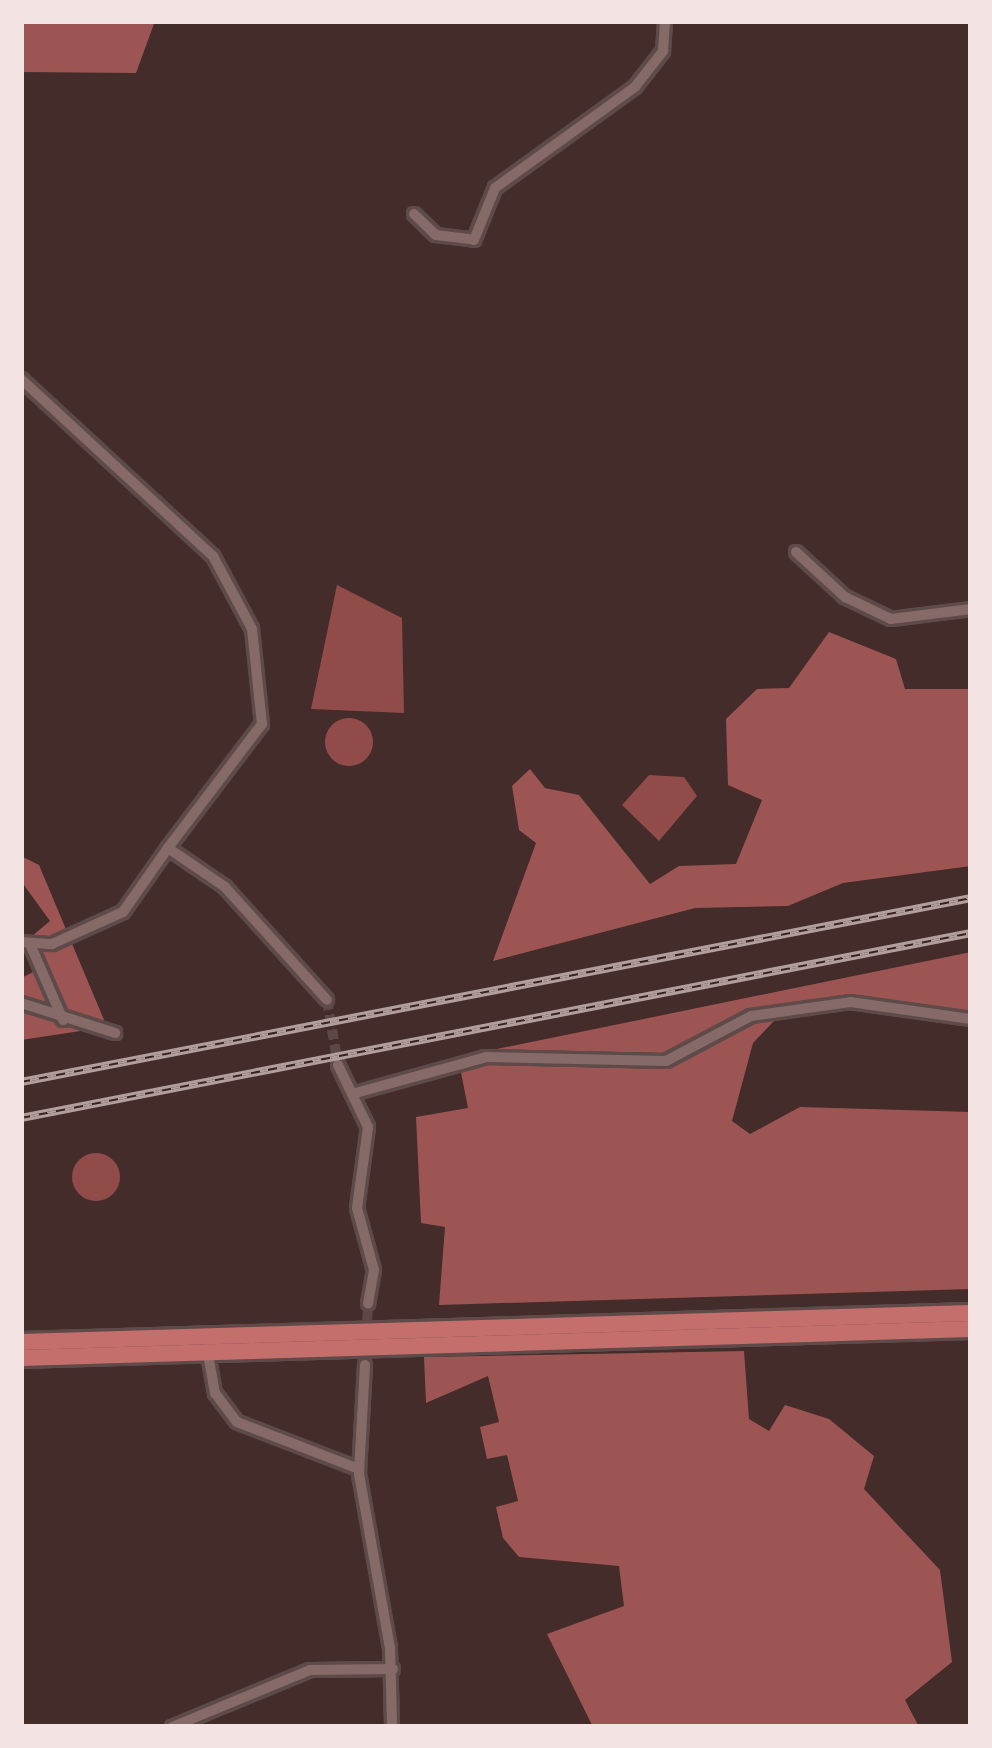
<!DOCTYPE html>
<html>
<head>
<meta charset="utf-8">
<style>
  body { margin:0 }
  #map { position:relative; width:992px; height:1748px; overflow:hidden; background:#432c2a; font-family:Signika,sans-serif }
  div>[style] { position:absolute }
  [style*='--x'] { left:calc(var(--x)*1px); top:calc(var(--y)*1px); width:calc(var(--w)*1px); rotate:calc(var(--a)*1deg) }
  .forest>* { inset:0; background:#9c5552 }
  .water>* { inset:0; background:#914c49 }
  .round { border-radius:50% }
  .minor-tunnel>* { height:10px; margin-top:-5px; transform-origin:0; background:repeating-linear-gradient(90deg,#5d4746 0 10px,transparent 0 15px) }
  .roads { filter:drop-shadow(3px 0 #5e4a49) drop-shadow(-3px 0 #5e4a49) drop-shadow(0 3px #5e4a49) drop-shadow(0 -3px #5e4a49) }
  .minor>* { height:10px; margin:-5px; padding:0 5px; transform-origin:5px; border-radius:5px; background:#866a68 }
  .primary>* { height:16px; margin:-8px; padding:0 8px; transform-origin:8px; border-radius:8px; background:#c56f6c }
  .rail>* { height:8px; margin-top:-4px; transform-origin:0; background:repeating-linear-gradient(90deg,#392220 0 9px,#b19e9d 0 18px); box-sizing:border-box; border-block:3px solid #b19e9d }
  span { translate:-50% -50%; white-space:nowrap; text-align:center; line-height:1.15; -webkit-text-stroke:9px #392220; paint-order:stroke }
  .frame { position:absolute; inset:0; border:24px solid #f3e3e2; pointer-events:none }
</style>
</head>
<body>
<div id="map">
  <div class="forest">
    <div style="clip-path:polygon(21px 21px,155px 21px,136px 73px,21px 72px)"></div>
    <div style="clip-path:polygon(829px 632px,896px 659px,905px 689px,971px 689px,971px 866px,843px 883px,788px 906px,695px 908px,493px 961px,536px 843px,519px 830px,512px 786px,530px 769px,545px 788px,579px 795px,650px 884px,679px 866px,736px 864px,762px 800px,728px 785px,726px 719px,757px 689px,789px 688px)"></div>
    <div style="clip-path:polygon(21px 856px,39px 865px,107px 1027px,21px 1040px,21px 978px,46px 966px,32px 936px,50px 921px,21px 881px)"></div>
    <div style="clip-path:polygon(971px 952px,971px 1022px,882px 1004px,774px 1021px,753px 1043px,732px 1121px,750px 1134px,800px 1107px,971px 1112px,971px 1289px,439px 1305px,445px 1227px,421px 1223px,416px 1117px,468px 1108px,458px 1057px)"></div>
    <div style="clip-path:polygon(744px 1351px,749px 1419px,769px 1431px,785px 1405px,829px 1419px,874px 1456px,864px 1489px,940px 1570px,952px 1662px,905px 1700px,919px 1727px,593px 1727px,547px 1634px,624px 1606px,619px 1566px,519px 1557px,503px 1538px,496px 1507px,518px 1501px,507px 1455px,487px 1459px,480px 1427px,499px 1422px,488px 1376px,426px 1403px,424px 1357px)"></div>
  </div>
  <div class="water">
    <div style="clip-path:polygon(337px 585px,402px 618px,404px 713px,311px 709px)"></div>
    <div class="round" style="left:325px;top:718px;width:48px;height:48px"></div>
    <div style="clip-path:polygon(649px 775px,684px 777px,697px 796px,659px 841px,622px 805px)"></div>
    <div class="round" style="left:72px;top:1153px;width:48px;height:48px"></div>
  </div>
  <div class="minor-tunnel">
    <div style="--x:327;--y:1000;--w:66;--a:80.4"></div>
    <div style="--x:365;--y:1365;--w:62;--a:-87.2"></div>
  </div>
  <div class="roads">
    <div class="minor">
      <div style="--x:414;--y:214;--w:30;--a:44"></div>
      <div style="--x:436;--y:235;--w:38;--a:7"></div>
      <div style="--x:474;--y:240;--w:56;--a:-68"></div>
      <div style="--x:495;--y:188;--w:173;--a:-35.8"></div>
      <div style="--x:635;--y:87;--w:46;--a:-52.1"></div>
      <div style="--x:663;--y:51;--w:30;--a:-86"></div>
      <div style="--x:21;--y:379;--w:261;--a:42.7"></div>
      <div style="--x:213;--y:556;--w:83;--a:61.9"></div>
      <div style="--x:252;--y:629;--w:96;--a:84"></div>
      <div style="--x:262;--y:724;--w:156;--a:127.2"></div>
      <div style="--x:168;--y:848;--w:69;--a:34.4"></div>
      <div style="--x:225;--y:887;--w:152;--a:47.9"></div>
      <div style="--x:796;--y:552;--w:67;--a:42.6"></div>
      <div style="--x:845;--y:597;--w:51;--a:25.6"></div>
      <div style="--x:891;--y:619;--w:81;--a:-7.1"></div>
      <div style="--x:21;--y:942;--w:31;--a:4"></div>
      <div style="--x:52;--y:944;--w:78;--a:-24.3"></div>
      <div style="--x:123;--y:912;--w:78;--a:-54.9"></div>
      <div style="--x:30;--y:944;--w:83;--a:66.5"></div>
      <div style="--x:21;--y:1003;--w:99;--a:17.7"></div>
      <div style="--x:338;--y:1065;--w:69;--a:64.2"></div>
      <div style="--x:368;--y:1127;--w:82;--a:97.7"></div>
      <div style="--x:357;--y:1208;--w:64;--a:74.7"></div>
      <div style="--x:374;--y:1270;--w:34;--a:100"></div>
      <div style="--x:352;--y:1094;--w:139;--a:-15.4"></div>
      <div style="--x:486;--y:1057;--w:180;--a:1.3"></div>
      <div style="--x:666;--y:1061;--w:96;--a:-27.9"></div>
      <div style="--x:751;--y:1016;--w:100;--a:-8"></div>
      <div style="--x:850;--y:1002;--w:122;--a:8"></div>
      <div style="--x:207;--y:1349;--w:45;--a:79.7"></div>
      <div style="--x:215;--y:1393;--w:36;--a:53"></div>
      <div style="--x:237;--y:1422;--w:131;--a:21.1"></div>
      <div style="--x:365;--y:1365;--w:109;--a:93.2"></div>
      <div style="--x:359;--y:1474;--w:177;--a:79.9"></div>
      <div style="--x:390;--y:1648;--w:79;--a:88.5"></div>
      <div style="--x:172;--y:1727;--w:149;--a:-22.4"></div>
      <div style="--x:310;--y:1670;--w:83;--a:-0.7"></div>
    </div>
    <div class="primary">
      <div style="--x:21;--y:1342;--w:950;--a:-1.75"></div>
      <div style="--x:21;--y:1358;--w:950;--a:-1.75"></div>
    </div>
  </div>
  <div class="rail">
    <div style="--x:21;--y:1082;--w:968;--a:-10.96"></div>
    <div style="--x:21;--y:1118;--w:968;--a:-11.02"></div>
  </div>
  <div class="frame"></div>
</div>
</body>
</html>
